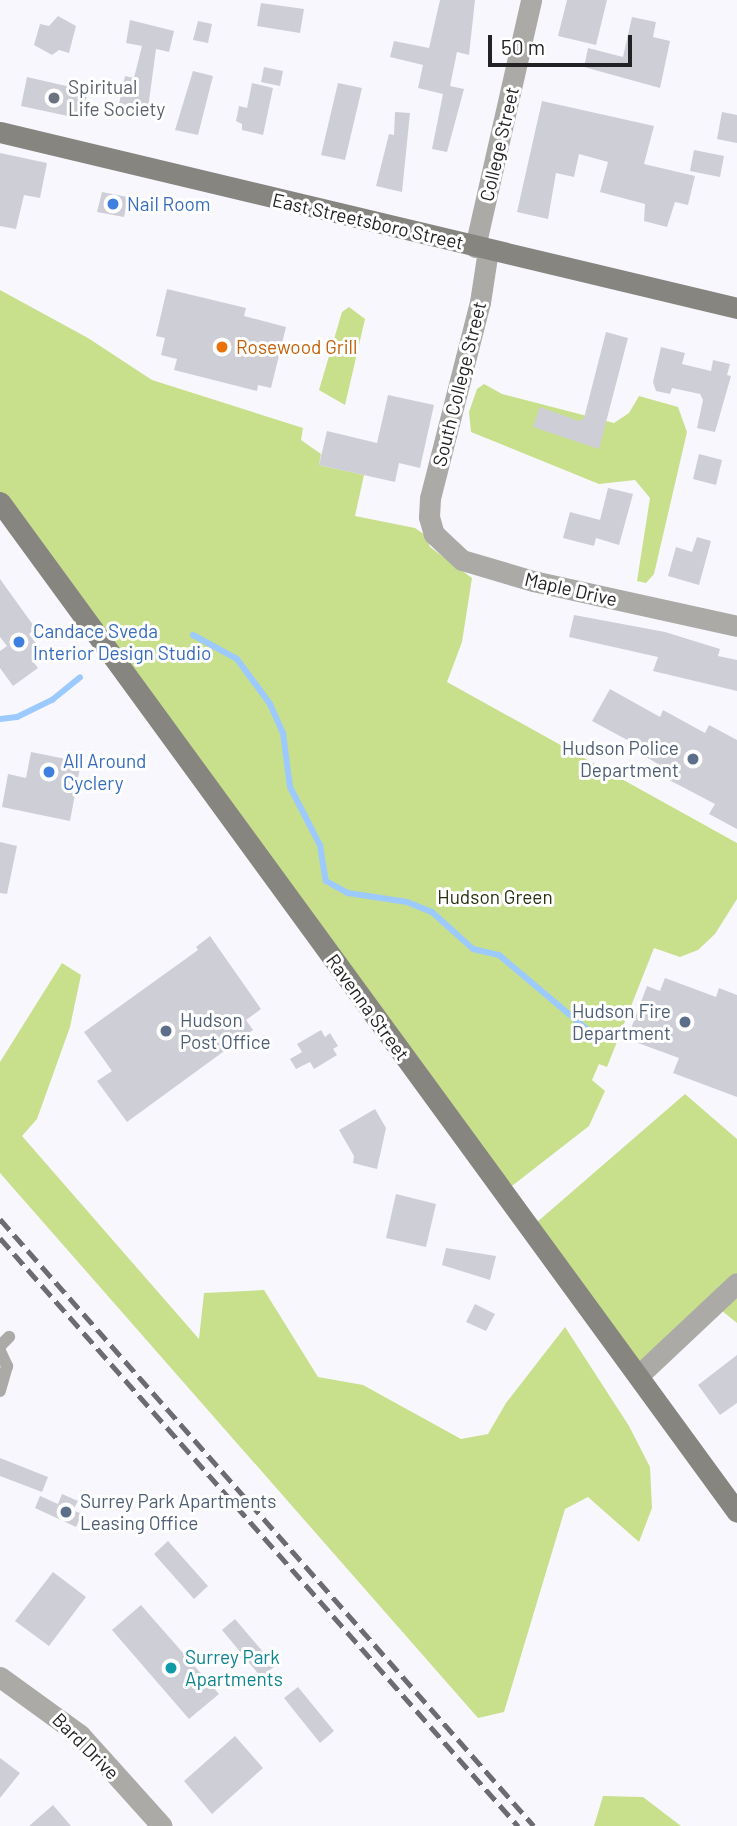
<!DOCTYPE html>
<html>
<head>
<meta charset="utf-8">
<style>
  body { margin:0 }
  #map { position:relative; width:737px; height:1826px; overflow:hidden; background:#f9f7fe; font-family:Barlow,sans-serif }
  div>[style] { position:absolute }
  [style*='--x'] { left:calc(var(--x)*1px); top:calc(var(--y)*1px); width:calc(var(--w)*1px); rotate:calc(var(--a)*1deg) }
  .green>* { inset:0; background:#c8df8c }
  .stream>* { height:6px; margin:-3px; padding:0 3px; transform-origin:3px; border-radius:3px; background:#9ccaff }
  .building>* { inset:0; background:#ceced6 }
  .lane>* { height:12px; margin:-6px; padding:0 6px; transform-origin:6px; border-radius:6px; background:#abaaa7 }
  .street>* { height:21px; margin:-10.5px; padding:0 10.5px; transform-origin:10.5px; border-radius:10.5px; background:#abaaa7 }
  .secondary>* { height:21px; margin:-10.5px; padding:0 10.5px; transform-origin:10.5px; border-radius:10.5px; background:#878580 }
  .rail>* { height:5px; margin-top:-2.5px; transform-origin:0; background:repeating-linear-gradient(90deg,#6c6b6f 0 14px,transparent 0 21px) }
  .dots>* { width:19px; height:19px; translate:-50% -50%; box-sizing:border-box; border:4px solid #fff; border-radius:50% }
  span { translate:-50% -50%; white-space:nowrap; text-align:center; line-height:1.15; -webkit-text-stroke:6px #fff; paint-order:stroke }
  .worship-label { font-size:19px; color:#5b616d }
  .left { translate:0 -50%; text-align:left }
  .street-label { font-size:19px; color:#222224 }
  .shop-label { font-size:19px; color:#366cbe }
  .food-label { font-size:19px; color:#c56008 }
  .service-label { font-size:19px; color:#4e5e75 }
  .right { translate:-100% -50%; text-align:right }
  .park-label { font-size:19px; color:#28310d }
  .culture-label { font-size:19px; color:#0d838f }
  .scale { position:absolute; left:488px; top:35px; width:144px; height:32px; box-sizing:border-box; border:4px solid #222224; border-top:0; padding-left:9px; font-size:21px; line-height:24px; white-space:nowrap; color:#222224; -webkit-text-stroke:5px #fff; paint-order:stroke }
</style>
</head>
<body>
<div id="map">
  <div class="green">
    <div style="clip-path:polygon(0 290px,88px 338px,152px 380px,303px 428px,301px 440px,321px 454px,319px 465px,364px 475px,355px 516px,415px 528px,425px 535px,430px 547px,472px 578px,462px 642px,447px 682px,737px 843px,737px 899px,715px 934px,698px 950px,680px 957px,654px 948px,607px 1067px,599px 1064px,592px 1080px,605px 1091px,589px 1126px,503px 1193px,0 502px)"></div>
    <div style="clip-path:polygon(349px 307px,365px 319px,345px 405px,319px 390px,342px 312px)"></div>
    <div style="clip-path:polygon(484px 384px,502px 394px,614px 423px,629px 413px,639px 396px,678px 407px,687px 432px,654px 574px,646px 583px,637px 581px,650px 498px,635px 480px,599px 484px,471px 432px,469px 412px,477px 389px)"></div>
    <div style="clip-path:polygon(62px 963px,81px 975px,70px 1027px,37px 1119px,22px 1136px,199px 1339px,204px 1293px,264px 1290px,318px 1377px,363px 1385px,461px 1439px,488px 1434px,506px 1403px,565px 1327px,629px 1426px,650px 1467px,652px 1508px,639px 1542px,588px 1497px,565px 1509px,504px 1712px,478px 1718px,0 1173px,0 1062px)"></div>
    <div style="clip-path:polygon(685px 1094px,737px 1139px,737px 1323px,716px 1306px,639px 1375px,529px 1229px)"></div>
    <div style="clip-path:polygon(603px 1796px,643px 1797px,681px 1826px,594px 1826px)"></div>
  </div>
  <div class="stream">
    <div style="--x:193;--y:635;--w:50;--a:28.6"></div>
    <div style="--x:237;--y:659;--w:56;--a:53.7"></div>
    <div style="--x:270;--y:704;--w:32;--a:66"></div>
    <div style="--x:283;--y:733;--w:54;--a:82.6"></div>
    <div style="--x:290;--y:787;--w:65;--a:62.7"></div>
    <div style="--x:320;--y:845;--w:36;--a:81"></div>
    <div style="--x:326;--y:881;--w:25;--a:29"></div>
    <div style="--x:348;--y:893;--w:60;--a:8.7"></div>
    <div style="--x:407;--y:902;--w:27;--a:22"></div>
    <div style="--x:432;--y:912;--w:55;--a:42.1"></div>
    <div style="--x:473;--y:949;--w:27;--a:13"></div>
    <div style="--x:499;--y:955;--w:118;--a:40.2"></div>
    <div style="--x:0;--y:719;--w:17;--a:-7"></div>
    <div style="--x:17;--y:717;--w:39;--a:-26"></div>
    <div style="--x:52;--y:700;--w:36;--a:-39"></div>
  </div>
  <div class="building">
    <div style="clip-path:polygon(440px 0,475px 0,469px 55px,457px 52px,450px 86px,464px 89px,447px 152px,432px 149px,443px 94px,418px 88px,423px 65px,390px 57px,394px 41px,429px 48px)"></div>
    <div style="clip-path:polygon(567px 0,607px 0,596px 45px,558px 36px)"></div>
    <div style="clip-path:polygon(261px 3px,304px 9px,300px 33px,257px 26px)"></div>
    <div style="clip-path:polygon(58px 16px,76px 26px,69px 53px,59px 50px,52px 55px,34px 45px,40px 24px,49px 26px)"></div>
    <div style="clip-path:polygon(632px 17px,656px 22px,653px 37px,670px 41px,660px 88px,584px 67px,588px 48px,623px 57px)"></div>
    <div style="clip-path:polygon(130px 20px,174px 31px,169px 52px,156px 49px,147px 116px,122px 110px,119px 104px,125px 76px,134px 78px,142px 46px,126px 43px)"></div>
    <div style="clip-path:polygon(198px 21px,212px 24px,208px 43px,193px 40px)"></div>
    <div style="clip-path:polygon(264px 67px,283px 71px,280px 86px,261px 82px)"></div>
    <div style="clip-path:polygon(193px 71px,213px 76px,198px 135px,175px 130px)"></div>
    <div style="clip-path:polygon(27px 77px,88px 91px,82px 119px,21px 106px)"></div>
    <div style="clip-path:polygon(252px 83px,273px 88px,263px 135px,242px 130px,242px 124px,236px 121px,239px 106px,247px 108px)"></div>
    <div style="clip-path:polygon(338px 83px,362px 88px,345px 160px,321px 155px)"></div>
    <div style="clip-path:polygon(542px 101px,654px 126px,644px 164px,695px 176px,688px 205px,675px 202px,667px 227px,644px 221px,645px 204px,600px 192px,608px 162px,579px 154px,574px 177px,556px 173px,548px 219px,517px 212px)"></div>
    <div style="clip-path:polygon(395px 112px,410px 113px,402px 192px,376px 186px,389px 134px,394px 135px)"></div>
    <div style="clip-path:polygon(722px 112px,737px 115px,737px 143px,717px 139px)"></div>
    <div style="clip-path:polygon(694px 150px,724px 156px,720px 177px,690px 171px)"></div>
    <div style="clip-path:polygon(0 153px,47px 163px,40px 198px,24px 195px,16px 229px,0 226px)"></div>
    <div style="clip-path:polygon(102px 192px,128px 197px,124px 217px,97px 212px)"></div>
    <div style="clip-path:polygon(167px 289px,246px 308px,244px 316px,286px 327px,271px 388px,258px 385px,257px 391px,174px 370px,177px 359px,161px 355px,165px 338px,156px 336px)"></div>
    <div style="clip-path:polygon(606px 332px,628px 338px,599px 449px,533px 427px,540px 407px,579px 421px,584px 418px)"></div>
    <div style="clip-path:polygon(661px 347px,685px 353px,682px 364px,711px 371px,713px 360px,730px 364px,727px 375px,731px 376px,715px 432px,697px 428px,703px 400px,700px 394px,672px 388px,670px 394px,656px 391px,653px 382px)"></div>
    <div style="clip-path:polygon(388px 395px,434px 405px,420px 468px,399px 463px,395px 482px,319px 465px,327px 431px,377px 443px)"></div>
    <div style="clip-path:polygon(699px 454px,722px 460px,716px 485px,693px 479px)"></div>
    <div style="clip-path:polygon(608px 488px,633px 494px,619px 545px,596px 538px,594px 546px,563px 538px,570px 512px,600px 520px)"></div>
    <div style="clip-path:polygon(697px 537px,711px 541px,699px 585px,668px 576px,676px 547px,692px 552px)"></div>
    <div style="clip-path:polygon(0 579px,36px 629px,29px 634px,42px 652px,32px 660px,38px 668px,13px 686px,0 668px,0 651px,7px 646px,0 637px)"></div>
    <div style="clip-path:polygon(574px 615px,665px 632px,720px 649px,718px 656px,737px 660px,737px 691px,653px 671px,658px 657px,569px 637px)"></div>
    <div style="clip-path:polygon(610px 689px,660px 717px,663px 710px,705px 733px,709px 725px,737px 740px,737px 829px,709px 814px,715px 804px,654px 772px,658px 764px,641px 754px,644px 749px,592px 721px)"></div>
    <div style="clip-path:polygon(31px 752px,81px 762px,70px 821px,2px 807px,8px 774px,26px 778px)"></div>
    <div style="clip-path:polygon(0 842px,17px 846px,7px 894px,0 893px)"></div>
    <div style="clip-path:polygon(210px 936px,261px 1009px,246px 1020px,253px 1030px,127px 1122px,97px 1081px,112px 1071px,84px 1032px,198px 950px,196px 947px)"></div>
    <div style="clip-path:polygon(665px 978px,716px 997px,719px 988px,737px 995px,737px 1097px,673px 1073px,679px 1058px,627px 1039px,647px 986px,660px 991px)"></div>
    <div style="clip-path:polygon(321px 1030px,325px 1037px,330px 1033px,338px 1046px,333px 1049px,337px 1055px,314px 1069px,310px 1062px,296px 1069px,290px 1059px,302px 1052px,297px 1044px)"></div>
    <div style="clip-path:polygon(375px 1109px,386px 1128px,377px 1169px,353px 1163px,354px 1156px,339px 1130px)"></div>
    <div style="clip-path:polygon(396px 1194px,436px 1204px,426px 1247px,386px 1238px)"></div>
    <div style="clip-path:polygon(446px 1248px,496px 1256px,490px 1280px,442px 1265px)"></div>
    <div style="clip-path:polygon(475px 1304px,495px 1314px,486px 1331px,466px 1322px)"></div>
    <div style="clip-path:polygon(737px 1355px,737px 1403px,720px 1415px,698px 1385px)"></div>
    <div style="clip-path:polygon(0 1458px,48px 1477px,42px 1492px,0 1476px)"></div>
    <div style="clip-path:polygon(62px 1494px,78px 1501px,73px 1510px,82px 1514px,76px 1527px,35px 1508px,40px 1496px,58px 1504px)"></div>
    <div style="clip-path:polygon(168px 1541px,208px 1586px,194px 1599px,154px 1554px)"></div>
    <div style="clip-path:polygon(53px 1572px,86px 1597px,49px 1646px,15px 1621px)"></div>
    <div style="clip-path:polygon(141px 1605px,219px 1694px,189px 1719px,112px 1630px)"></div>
    <div style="clip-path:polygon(235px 1619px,275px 1666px,261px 1677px,222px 1630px)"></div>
    <div style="clip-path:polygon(298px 1687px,334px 1731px,320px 1743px,284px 1698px)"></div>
    <div style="clip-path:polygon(235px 1736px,263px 1768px,212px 1814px,184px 1781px)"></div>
    <div style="clip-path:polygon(0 1758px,20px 1773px,0 1798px)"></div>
    <div style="clip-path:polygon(53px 1805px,71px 1826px,29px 1826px)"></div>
  </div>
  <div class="lane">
    <div style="--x:0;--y:1346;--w:13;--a:-45"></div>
    <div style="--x:0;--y:1351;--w:17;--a:65"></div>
    <div style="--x:7;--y:1366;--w:26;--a:106"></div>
  </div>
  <div class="street">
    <div style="--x:475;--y:247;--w:253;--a:-77.2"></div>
    <div style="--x:488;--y:250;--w:53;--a:98.7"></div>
    <div style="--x:480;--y:302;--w:202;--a:104.3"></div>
    <div style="--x:430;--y:498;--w:19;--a:93"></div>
    <div style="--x:429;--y:517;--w:18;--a:74"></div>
    <div style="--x:434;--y:534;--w:38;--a:43"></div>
    <div style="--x:462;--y:560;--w:74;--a:16.5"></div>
    <div style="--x:533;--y:581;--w:209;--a:12.4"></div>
    <div style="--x:639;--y:1375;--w:134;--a:-43.2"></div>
    <div style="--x:0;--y:1677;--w:99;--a:35.9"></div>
    <div style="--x:80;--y:1735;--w:122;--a:48"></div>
  </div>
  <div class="secondary">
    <div style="--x:0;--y:132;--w:758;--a:13.43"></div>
    <div style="--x:0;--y:502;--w:1250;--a:53.88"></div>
  </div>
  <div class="rail">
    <div style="--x:0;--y:1219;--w:808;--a:48.66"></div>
    <div style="--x:0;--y:1238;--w:784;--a:48.62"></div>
  </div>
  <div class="dots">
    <div style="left:54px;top:98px;background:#6b7280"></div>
    <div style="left:113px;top:204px;background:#3f7fe0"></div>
    <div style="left:222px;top:347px;background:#e8710a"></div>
    <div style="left:19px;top:642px;background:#3f7fe0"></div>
    <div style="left:693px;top:759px;background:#5c6f8a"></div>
    <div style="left:49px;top:772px;background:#3f7fe0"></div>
    <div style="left:685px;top:1022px;background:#5c6f8a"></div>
    <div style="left:166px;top:1031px;background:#5c6f8a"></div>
    <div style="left:66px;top:1512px;background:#5c6f8a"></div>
    <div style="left:171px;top:1668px;background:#0f9aa8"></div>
  </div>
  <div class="worship-label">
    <span class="left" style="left:68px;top:98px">Spiritual<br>Life Society</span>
  </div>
  <div class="street-label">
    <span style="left:499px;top:144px;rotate:-77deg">College Street</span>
    <span style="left:368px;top:221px;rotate:13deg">East Streetsboro Street</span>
    <span style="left:459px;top:384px;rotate:-76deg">South College Street</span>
    <span style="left:571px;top:589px;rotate:13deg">Maple Drive</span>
    <span style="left:368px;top:1007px;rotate:54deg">Ravenna Street</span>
    <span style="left:86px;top:1746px;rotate:45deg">Bard Drive</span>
  </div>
  <div class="shop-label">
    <span class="left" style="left:127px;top:204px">Nail Room</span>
    <span class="left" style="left:33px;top:642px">Candace Sveda<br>Interior Design Studio</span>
    <span class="left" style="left:63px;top:772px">All Around<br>Cyclery</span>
  </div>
  <div class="food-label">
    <span class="left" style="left:236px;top:347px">Rosewood Grill</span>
  </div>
  <div class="service-label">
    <span class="right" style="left:679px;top:759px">Hudson Police<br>Department</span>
    <span class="right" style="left:671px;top:1022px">Hudson Fire<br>Department</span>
    <span class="left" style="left:180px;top:1031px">Hudson<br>Post Office</span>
    <span class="left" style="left:80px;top:1512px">Surrey Park Apartments<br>Leasing Office</span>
  </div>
  <div class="park-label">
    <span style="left:495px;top:897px">Hudson Green</span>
  </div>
  <div class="culture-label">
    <span class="left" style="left:185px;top:1668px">Surrey Park<br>Apartments</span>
  </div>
  <div class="scale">50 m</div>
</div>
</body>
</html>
